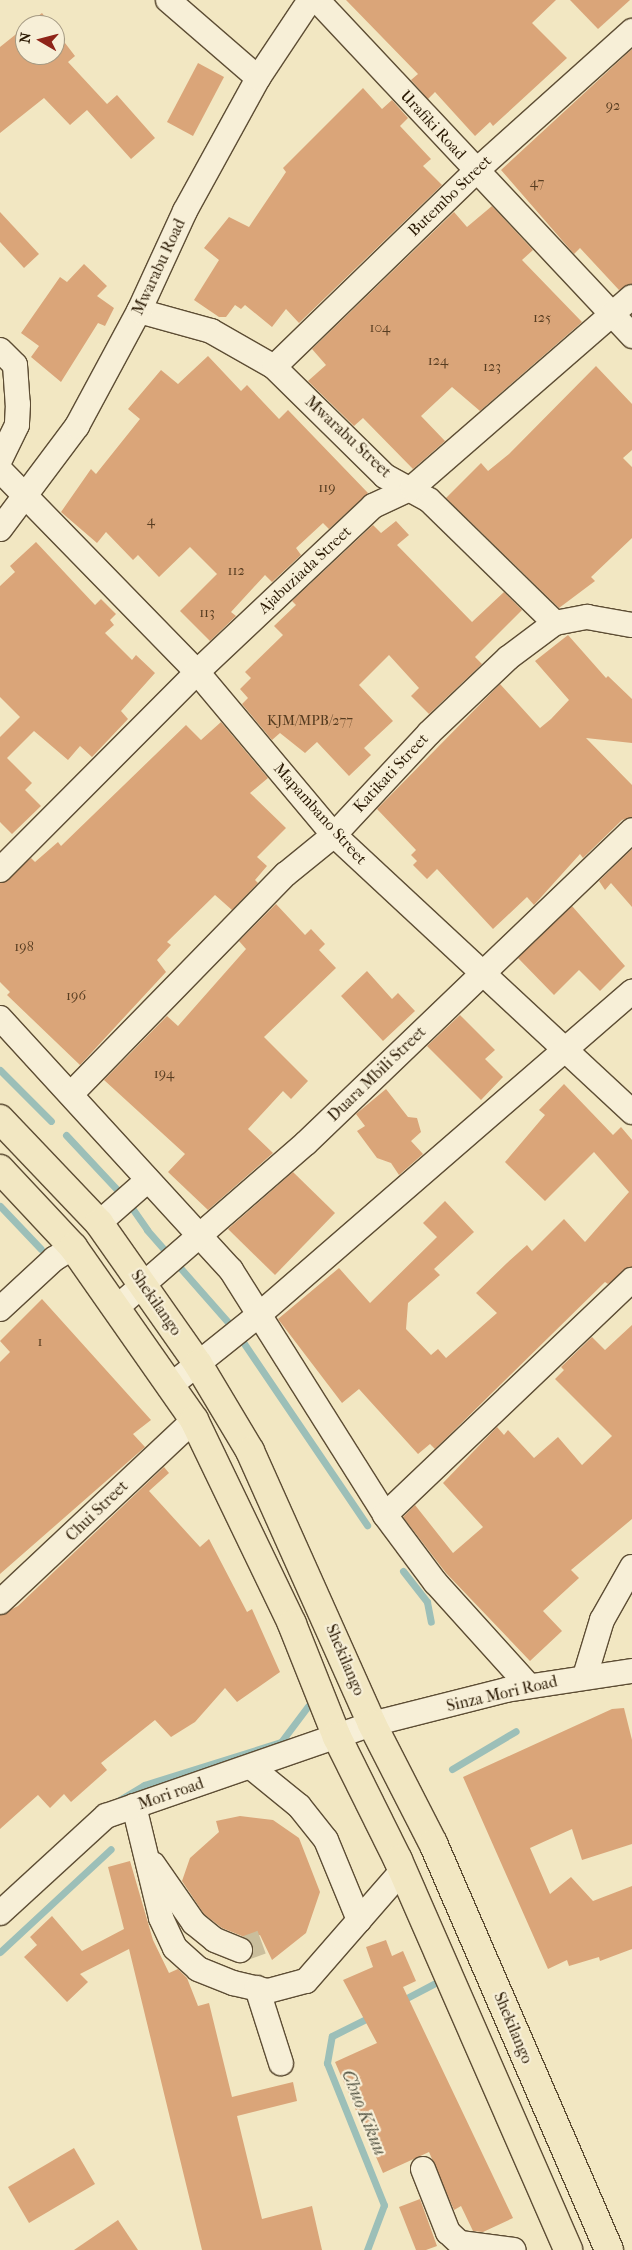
<!DOCTYPE html>
<html>
<head>
<meta charset="utf-8">
<style>
  body { margin:0 }
  #map { position:relative; width:632px; height:2250px; overflow:hidden; background:#f2e7c2; font-family:"IM FELL French Canon",serif }
  div>[style] { position:absolute }
  [style*='--x'] { left:calc(var(--x)*1px); top:calc(var(--y)*1px); width:calc(var(--w)*1px); rotate:calc(var(--a)*1deg) }
  .stream>* { height:7px; margin:-3.5px; padding:0 3.5px; transform-origin:3.5px; border-radius:3.5px; background:#9cbfb8 }
  .building>* { inset:0; background:#daa579 }
  .minor-tunnel>* { height:24px; margin-top:-12px; transform-origin:0; background:repeating-linear-gradient(90deg,#cabe9c 0 24px,transparent 0 36px) }
  .roads { filter:drop-shadow(1px 0 #5d4d34) drop-shadow(-1px 0 #5d4d34) drop-shadow(0 1px #5d4d34) drop-shadow(0 -1px #5d4d34) }
  .minor>* { height:24px; margin:-12px; padding:0 12px; transform-origin:12px; border-radius:12px; background:#f7efd7 }
  .major>* { height:28px; margin:-14px; padding:0 14px; transform-origin:14px; border-radius:14px; background:#f2e7c2 }
  span { translate:-50% -50%; white-space:nowrap; text-align:center; line-height:1.15; -webkit-text-stroke:4.5px #f7efd7; paint-order:stroke }
  .number-label { font-size:14px; color:#573d21 }
  .number-label span { -webkit-text-stroke-width:0 }
  .street-label { font-size:16px; color:#2b1a04 }
  .water-label { font-size:18px; color:#535443; font-style:italic }
  .north { position:absolute; left:15px; top:15px; width:50px; height:50px; box-sizing:border-box; background:#f7efd7; border:1px solid #a59a83; border-radius:50%; rotate:278deg; font-size:14px; font-weight:700; line-height:20px; text-align:center; color:#2b1a04 }
  .north::after { content:''; display:block; margin:auto; width:18px; height:22px; background:#8f2418; clip-path:polygon(50% 0,100% 100%,50% 72%,0 100%) }
</style>
</head>
<body>
<div id="map">
  <div class="stream">
    <div style="--x:0;--y:1070;--w:72;--a:45"></div>
    <div style="--x:66;--y:1135;--w:86;--a:46.9"></div>
    <div style="--x:125;--y:1198;--w:39;--a:55"></div>
    <div style="--x:147;--y:1230;--w:130;--a:48.7"></div>
    <div style="--x:0;--y:1206;--w:59;--a:46.4"></div>
    <div style="--x:241;--y:1339;--w:225;--a:55.9"></div>
    <div style="--x:403;--y:1571;--w:39;--a:52"></div>
    <div style="--x:427;--y:1602;--w:20;--a:79"></div>
    <div style="--x:452;--y:1769;--w:74;--a:-30.7"></div>
    <div style="--x:116;--y:1802;--w:33;--a:-31"></div>
    <div style="--x:144;--y:1785;--w:144;--a:-17.4"></div>
    <div style="--x:281;--y:1742;--w:45;--a:-53.1"></div>
    <div style="--x:0;--y:1952;--w:151;--a:-42.9"></div>
    <div style="--x:401;--y:2001;--w:47;--a:-27.6"></div>
    <div style="--x:367;--y:2250;--w:48;--a:-69.3"></div>
    <div style="--x:384;--y:2205;--w:153;--a:-111.9"></div>
    <div style="--x:327;--y:2063;--w:27;--a:-80"></div>
    <div style="--x:332;--y:2036;--w:45;--a:-26.6"></div>
  </div>
  <div class="building">
    <div style="clip-path:polygon(346px 0,556px 0,532px 23px,567px 58px,493px 126px,490px 122px,475px 136px,435px 92px,428px 99px,411px 80px,418px 74px)"></div>
    <div style="clip-path:polygon(570px 0,630px 0,598px 29px)"></div>
    <div style="clip-path:polygon(42px 13px,51px 25px,27px 25px)"></div>
    <div style="clip-path:polygon(25px 27px,25px 55px,55px 55px,55px 30px,75px 56px,68px 62px,107px 104px,117px 95px,155px 138px,131px 159px,87px 110px,70px 125px,44px 98px,0 133px,0 47px)"></div>
    <div style="clip-path:polygon(632px 49px,632px 284px,619px 290px,580px 248px,574px 254px,501px 170px)"></div>
    <div style="clip-path:polygon(198px 63px,224px 77px,193px 136px,167px 122px)"></div>
    <div style="clip-path:polygon(363px 88px,382px 109px,392px 100px,408px 118px,400px 126px,431px 159px,423px 166px,442px 185px,299px 323px,286px 309px,272px 327px,245px 305px,241px 309px,235px 305px,226px 317px,219px 317px,194px 300px,219px 260px,204px 248px,229px 217px,249px 227px,286px 172px,283px 168px)"></div>
    <div style="clip-path:polygon(492px 206px,533px 250px,522px 260px,582px 322px,480px 411px,452px 387px,421px 416px,445px 441px,413px 469px,363px 418px,354px 426px,308px 381px,326px 365px,312px 349px,454px 212px,467px 227px)"></div>
    <div style="clip-path:polygon(0 212px,39px 254px,24px 268px,0 242px)"></div>
    <div style="clip-path:polygon(84px 264px,107px 286px,97px 296px,114px 308px,105px 326px,98px 323px,61px 382px,31px 357px,39px 346px,21px 333px,60px 277px,67px 282px)"></div>
    <div style="clip-path:polygon(208px 356px,241px 391px,247px 385px,279px 419px,288px 410px,368px 493px,329px 529px,323px 523px,296px 548px,301px 555px,272px 582px,265px 575px,231px 612px,236px 616px,210px 641px,180px 611px,217px 574px,190px 547px,159px 577px,138px 555px,133px 560px,106px 532px,97px 543px,61px 512px,91px 469px,96px 474px,140px 419px,128px 409px,161px 370px,178px 384px)"></div>
    <div style="clip-path:polygon(596px 366px,632px 404px,632px 450px,623px 458px,632px 467px,632px 538px,591px 577px,595px 581px,559px 608px,446px 498px,481px 463px,488px 471px,509px 454px)"></div>
    <div style="clip-path:polygon(396px 521px,409px 535px,397px 545px,472px 622px,504px 592px,522px 610px,475px 657px,482px 664px,429px 714px,411px 696px,419px 688px,389px 655px,359px 685px,393px 721px,364px 748px,371px 755px,349px 776px,317px 742px,305px 753px,280px 733px,272px 740px,242px 704px,248px 698px,240px 689px,251px 678px,245px 672px,283px 635px,274px 626px,296px 605px,292px 601px,373px 525px,381px 533px)"></div>
    <div style="clip-path:polygon(36px 542px,95px 605px,101px 599px,116px 614px,110px 620px,114px 625px,105px 633px,132px 660px,136px 655px,155px 673px,121px 711px,128px 719px,92px 757px,80px 746px,68px 760px,34px 731px,7px 758px,32px 783px,25px 790px,41px 806px,12px 834px,0 822px,0 737px,20px 717px,0 697px,0 586px,15px 572px,10px 566px)"></div>
    <div style="clip-path:polygon(568px 635px,606px 678px,608px 676px,632px 699px,632px 743px,586px 738px,632px 785px,632px 817px,622px 820px,583px 858px,580px 854px,534px 905px,527px 897px,493px 929px,437px 869px,427px 879px,413px 865px,417px 861px,411px 855px,416px 850px,377px 809px,500px 684px,540px 728px,551px 719px,569px 700px,535px 661px)"></div>
    <div style="clip-path:polygon(221px 722px,268px 778px,250px 793px,286px 828px,257px 857px,267px 866px,255px 880px,258px 883px,232px 910px,215px 895px,167px 942px,171px 945px,157px 960px,166px 972px,80px 1065px,7px 995px,10px 992px,0 982px,0 883px,31px 858px,35px 862px,58px 842px,61px 846px,186px 725px,201px 740px)"></div>
    <div style="clip-path:polygon(632px 849px,632px 907px,611px 883px,605px 890px,599px 881px)"></div>
    <div style="clip-path:polygon(276px 904px,305px 935px,311px 929px,325px 944px,319px 950px,336px 968px,264px 1037px,308px 1081px,291px 1099px,283px 1091px,248px 1129px,273px 1153px,208px 1210px,168px 1172px,185px 1154px,104px 1080px,167px 1016px,178px 1026px,246px 949px,239px 941px)"></div>
    <div style="clip-path:polygon(572px 906px,625px 966px,600px 991px,579px 970px,554px 995px,518px 958px)"></div>
    <div style="clip-path:polygon(367px 971px,392px 999px,398px 993px,415px 1011px,383px 1041px,341px 996px)"></div>
    <div style="clip-path:polygon(460px 1015px,495px 1050px,485px 1059px,503px 1077px,481px 1100px,427px 1046px)"></div>
    <div style="clip-path:polygon(564px 1084px,613px 1135px,621px 1127px,632px 1140px,632px 1267px,608px 1284px,605px 1282px,435px 1449px,430px 1444px,418px 1454px,359px 1389px,342px 1403px,278px 1319px,339px 1268px,370px 1303px,437px 1237px,423px 1223px,445px 1201px,474px 1232px,434px 1269px,440px 1275px,408px 1303px,406px 1329px,431px 1355px,438px 1349px,446px 1358px,497px 1313px,476px 1293px,507px 1263px,527px 1245px,532px 1251px,564px 1219px,585px 1242px,629px 1192px,594px 1152px,545px 1201px,505px 1162px,545px 1115px,539px 1110px)"></div>
    <div style="clip-path:polygon(386px 1089px,408px 1117px,417px 1118px,421px 1132px,411px 1141px,423px 1154px,399px 1175px,391px 1163px,377px 1158px,357px 1131px,365px 1126px,356px 1114px)"></div>
    <div style="clip-path:polygon(293px 1172px,335px 1213px,275px 1275px,228px 1229px)"></div>
    <div style="clip-path:polygon(42px 1299px,151px 1420px,133px 1434px,145px 1447px,0 1574px,0 1362px,10px 1352px,0 1341px)"></div>
    <div style="clip-path:polygon(632px 1325px,632px 1519px,571px 1570px,579px 1578px,543px 1611px,562px 1631px,530px 1661px,446px 1573px,403px 1517px,415px 1505px,453px 1553px,483px 1527px,443px 1483px,497px 1427px,504px 1435px,508px 1430px,534px 1458px,558px 1437px,582px 1465px,612px 1436px,555px 1379px,564px 1370px,561px 1367px,592px 1337px,605px 1350px)"></div>
    <div style="clip-path:polygon(164px 1467px,169px 1473px,149px 1491px,200px 1547px,209px 1539px,247px 1612px,252px 1609px,280px 1672px,237px 1702px,225px 1688px,195px 1722px,171px 1737px,155px 1720px,101px 1763px,107px 1770px,71px 1802px,64px 1794px,50px 1808px,38px 1795px,0 1829px,0 1615px,18px 1606px)"></div>
    <div style="clip-path:polygon(624px 1708px,632px 1740px,632px 1844px,582px 1860px,572px 1829px,530px 1848px,550px 1894px,571px 1877px,593px 1901px,632px 1886px,632px 1949px,600px 1961px,599px 1957px,569px 1966px,567px 1960px,548px 1969px,463px 1777px,612px 1709px)"></div>
    <div style="clip-path:polygon(240px 1816px,273px 1820px,299px 1838px,320px 1892px,306px 1933px,272px 1960px,260px 1935px,247px 1938px,222px 1928px,204px 1914px,182px 1881px,190px 1858px,219px 1832px,216px 1821px)"></div>
    <div style="clip-path:polygon(130px 1861px,153px 1940px,169px 1973px,178px 1969px,187px 1978px,198px 2006px,209px 2003px,232px 2097px,293px 2082px,297px 2101px,237px 2116px,262px 2219px,312px 2206px,322px 2250px,202px 2250px,129px 1949px,80px 1974px,88px 1982px,67px 2002px,24px 1957px,37px 1945px,30px 1937px,52px 1916px,82px 1951px,124px 1929px,108px 1867px)"></div>
    <div style="clip-path:polygon(386px 1940px,392px 1956px,403px 1951px,416px 1981px,403px 1987px,513px 2218px,483px 2232px,473px 2231px,461px 2206px,454px 2210px,429px 2152px,383px 2173px,335px 2062px,377px 2043px,343px 1980px,373px 1967px,366px 1947px)"></div>
    <div style="clip-path:polygon(74px 2148px,95px 2184px,29px 2223px,8px 2187px)"></div>
    <div style="clip-path:polygon(420px 2199px,437px 2246px,426px 2250px,416px 2250px,399px 2207px)"></div>
    <div style="clip-path:polygon(118px 2220px,138px 2250px,74px 2250px)"></div>
  </div>
  <div class="minor-tunnel">
    <div style="--x:240;--y:1950;--w:23;--a:-20"></div>
  </div>
  <div class="roads">
    <div class="minor">
      <div style="--x:168;--y:0;--w:119;--a:40.9"></div>
      <div style="--x:317;--y:0;--w:461;--a:46.8"></div>
      <div style="--x:139;--y:311;--w:75;--a:15.5"></div>
      <div style="--x:211;--y:331;--w:73;--a:29.7"></div>
      <div style="--x:274;--y:367;--w:156;--a:44.5"></div>
      <div style="--x:385;--y:476;--w:50;--a:28.6"></div>
      <div style="--x:429;--y:500;--w:176;--a:44.3"></div>
      <div style="--x:0;--y:350;--w:21;--a:45"></div>
      <div style="--x:15;--y:365;--w:39;--a:86"></div>
      <div style="--x:18;--y:404;--w:21;--a:93"></div>
      <div style="--x:17;--y:425;--w:39;--a:116"></div>
      <div style="--x:274;--y:367;--w:281;--a:-44.1"></div>
      <div style="--x:476;--y:171;--w:210;--a:-41.9"></div>
      <div style="--x:0;--y:470;--w:282;--a:45.7"></div>
      <div style="--x:197;--y:672;--w:213;--a:50"></div>
      <div style="--x:334;--y:835;--w:407;--a:42.9"></div>
      <div style="--x:0;--y:529;--w:129;--a:-53.2"></div>
      <div style="--x:77;--y:426;--w:131;--a:-61.7"></div>
      <div style="--x:139;--y:311;--w:110;--a:-65.3"></div>
      <div style="--x:185;--y:211;--w:152;--a:-61.2"></div>
      <div style="--x:258;--y:78;--w:94;--a:-56.3"></div>
      <div style="--x:0;--y:870;--w:279;--a:-45.1"></div>
      <div style="--x:197;--y:672;--w:242;--a:-43.3"></div>
      <div style="--x:373;--y:506;--w:43;--a:-24.8"></div>
      <div style="--x:412;--y:488;--w:291;--a:-41"></div>
      <div style="--x:0;--y:1018;--w:342;--a:47.5"></div>
      <div style="--x:231;--y:1270;--w:289;--a:57.8"></div>
      <div style="--x:385;--y:1515;--w:84;--a:53.3"></div>
      <div style="--x:435;--y:1582;--w:140;--a:47.9"></div>
      <div style="--x:73;--y:1092;--w:305;--a:-45.7"></div>
      <div style="--x:286;--y:874;--w:62;--a:-39.1"></div>
      <div style="--x:334;--y:835;--w:139;--a:-47"></div>
      <div style="--x:429;--y:733;--w:109;--a:-43.5"></div>
      <div style="--x:508;--y:658;--w:59;--a:-36.7"></div>
      <div style="--x:555;--y:623;--w:33;--a:-11"></div>
      <div style="--x:587;--y:617;--w:46;--a:10.1"></div>
      <div style="--x:99;--y:1223;--w:65;--a:-41.3"></div>
      <div style="--x:0;--y:1309;--w:74;--a:-42.8"></div>
      <div style="--x:54;--y:1259;--w:22;--a:-32"></div>
      <div style="--x:115;--y:1309;--w:253;--a:-41"></div>
      <div style="--x:306;--y:1143;--w:452;--a:-43.8"></div>
      <div style="--x:170;--y:1386;--w:117;--a:-38.7"></div>
      <div style="--x:261;--y:1313;--w:491;--a:-40.9"></div>
      <div style="--x:385;--y:1515;--w:341;--a:-43.6"></div>
      <div style="--x:0;--y:1602;--w:266;--a:-43.2"></div>
      <div style="--x:585;--y:1676;--w:59;--a:-73.1"></div>
      <div style="--x:602;--y:1620;--w:61;--a:-60.5"></div>
      <div style="--x:251;--y:1767;--w:62;--a:39.1"></div>
      <div style="--x:299;--y:1806;--w:43;--a:51.5"></div>
      <div style="--x:326;--y:1840;--w:87;--a:67.6"></div>
      <div style="--x:134;--y:1806;--w:115;--a:76.4"></div>
      <div style="--x:161;--y:1918;--w:33;--a:65"></div>
      <div style="--x:175;--y:1948;--w:31;--a:42"></div>
      <div style="--x:198;--y:1969;--w:38;--a:22"></div>
      <div style="--x:233;--y:1983;--w:36;--a:13"></div>
      <div style="--x:268;--y:1991;--w:39;--a:-15"></div>
      <div style="--x:306;--y:1981;--w:147;--a:-48.9"></div>
      <div style="--x:153;--y:1864;--w:72;--a:55.2"></div>
      <div style="--x:194;--y:1923;--w:27;--a:39"></div>
      <div style="--x:215;--y:1940;--w:27;--a:22"></div>
      <div style="--x:0;--y:1913;--w:144;--a:-42.5"></div>
      <div style="--x:106;--y:1816;--w:281;--a:-19.1"></div>
      <div style="--x:372;--y:1724;--w:138;--a:-14.2"></div>
      <div style="--x:506;--y:1690;--w:127;--a:-8.6"></div>
      <div style="--x:257;--y:1988;--w:79;--a:72.3"></div>
      <div style="--x:423;--y:2169;--w:68;--a:68.4"></div>
      <div style="--x:448;--y:2232;--w:16;--a:43"></div>
      <div style="--x:460;--y:2243;--w:54;--a:7.4"></div>
    </div>
    <div class="major">
      <div style="--x:0;--y:1119;--w:144;--a:46.4"></div>
      <div style="--x:99;--y:1223;--w:172;--a:54.9"></div>
      <div style="--x:198;--y:1364;--w:101;--a:59.1"></div>
      <div style="--x:250;--y:1451;--w:299;--a:65.9"></div>
      <div style="--x:372;--y:1724;--w:134;--a:62.9"></div>
      <div style="--x:433;--y:1843;--w:443;--a:66.6"></div>
      <div style="--x:0;--y:1169;--w:107;--a:46.9"></div>
      <div style="--x:73;--y:1247;--w:211;--a:55"></div>
      <div style="--x:194;--y:1420;--w:226;--a:64.3"></div>
      <div style="--x:292;--y:1624;--w:122;--a:68.3"></div>
      <div style="--x:337;--y:1737;--w:137;--a:63.6"></div>
      <div style="--x:398;--y:1860;--w:425;--a:66.4"></div>
    </div>
  </div>
  <div class="number-label">
    <span style="left:613px;top:106px">92</span>
    <span style="left:537px;top:183px">47</span>
    <span style="left:542px;top:318px">125</span>
    <span style="left:380px;top:328px">104</span>
    <span style="left:438px;top:361px">124</span>
    <span style="left:492px;top:367px">123</span>
    <span style="left:327px;top:488px">119</span>
    <span style="left:151px;top:521px">4</span>
    <span style="left:236px;top:571px">112</span>
    <span style="left:207px;top:613px">113</span>
    <span style="left:310px;top:721px">KJM/MPB/277</span>
    <span style="left:24px;top:947px">198</span>
    <span style="left:76px;top:996px">196</span>
    <span style="left:164px;top:1074px">194</span>
    <span style="left:40px;top:1342px">1</span>
  </div>
  <div class="street-label">
    <span style="left:433px;top:125px;rotate:47deg">Urafiki Road</span>
    <span style="left:450px;top:196px;rotate:-44deg">Butembo Street</span>
    <span style="left:159px;top:267px;rotate:-65deg">Mwarabu Road</span>
    <span style="left:348px;top:437px;rotate:43deg">Mwarabu Street</span>
    <span style="left:305px;top:570px;rotate:-43deg">Ajabuziada Street</span>
    <span style="left:391px;top:773px;rotate:-47deg">Katikati Street</span>
    <span style="left:320px;top:814px;rotate:48deg">Mapambano Street</span>
    <span style="left:377px;top:1074px;rotate:-44deg">Duara Mbili Street</span>
    <span style="left:156px;top:1303px;rotate:55deg">Shekilango</span>
    <span style="left:97px;top:1511px;rotate:-44deg">Chui Street</span>
    <span style="left:345px;top:1660px;rotate:67deg">Shekilango</span>
    <span style="left:502px;top:1694px;rotate:-13deg">Sinza Mori Road</span>
    <span style="left:171px;top:1794px;rotate:-19deg">Mori road</span>
    <span style="left:513px;top:2028px;rotate:67deg">Shekilango</span>
  </div>
  <div class="water-label">
    <span style="left:363px;top:2113px;rotate:68deg">Chuo Kikuu</span>
  </div>
  <div class="north">N</div>
</div>
</body>
</html>
